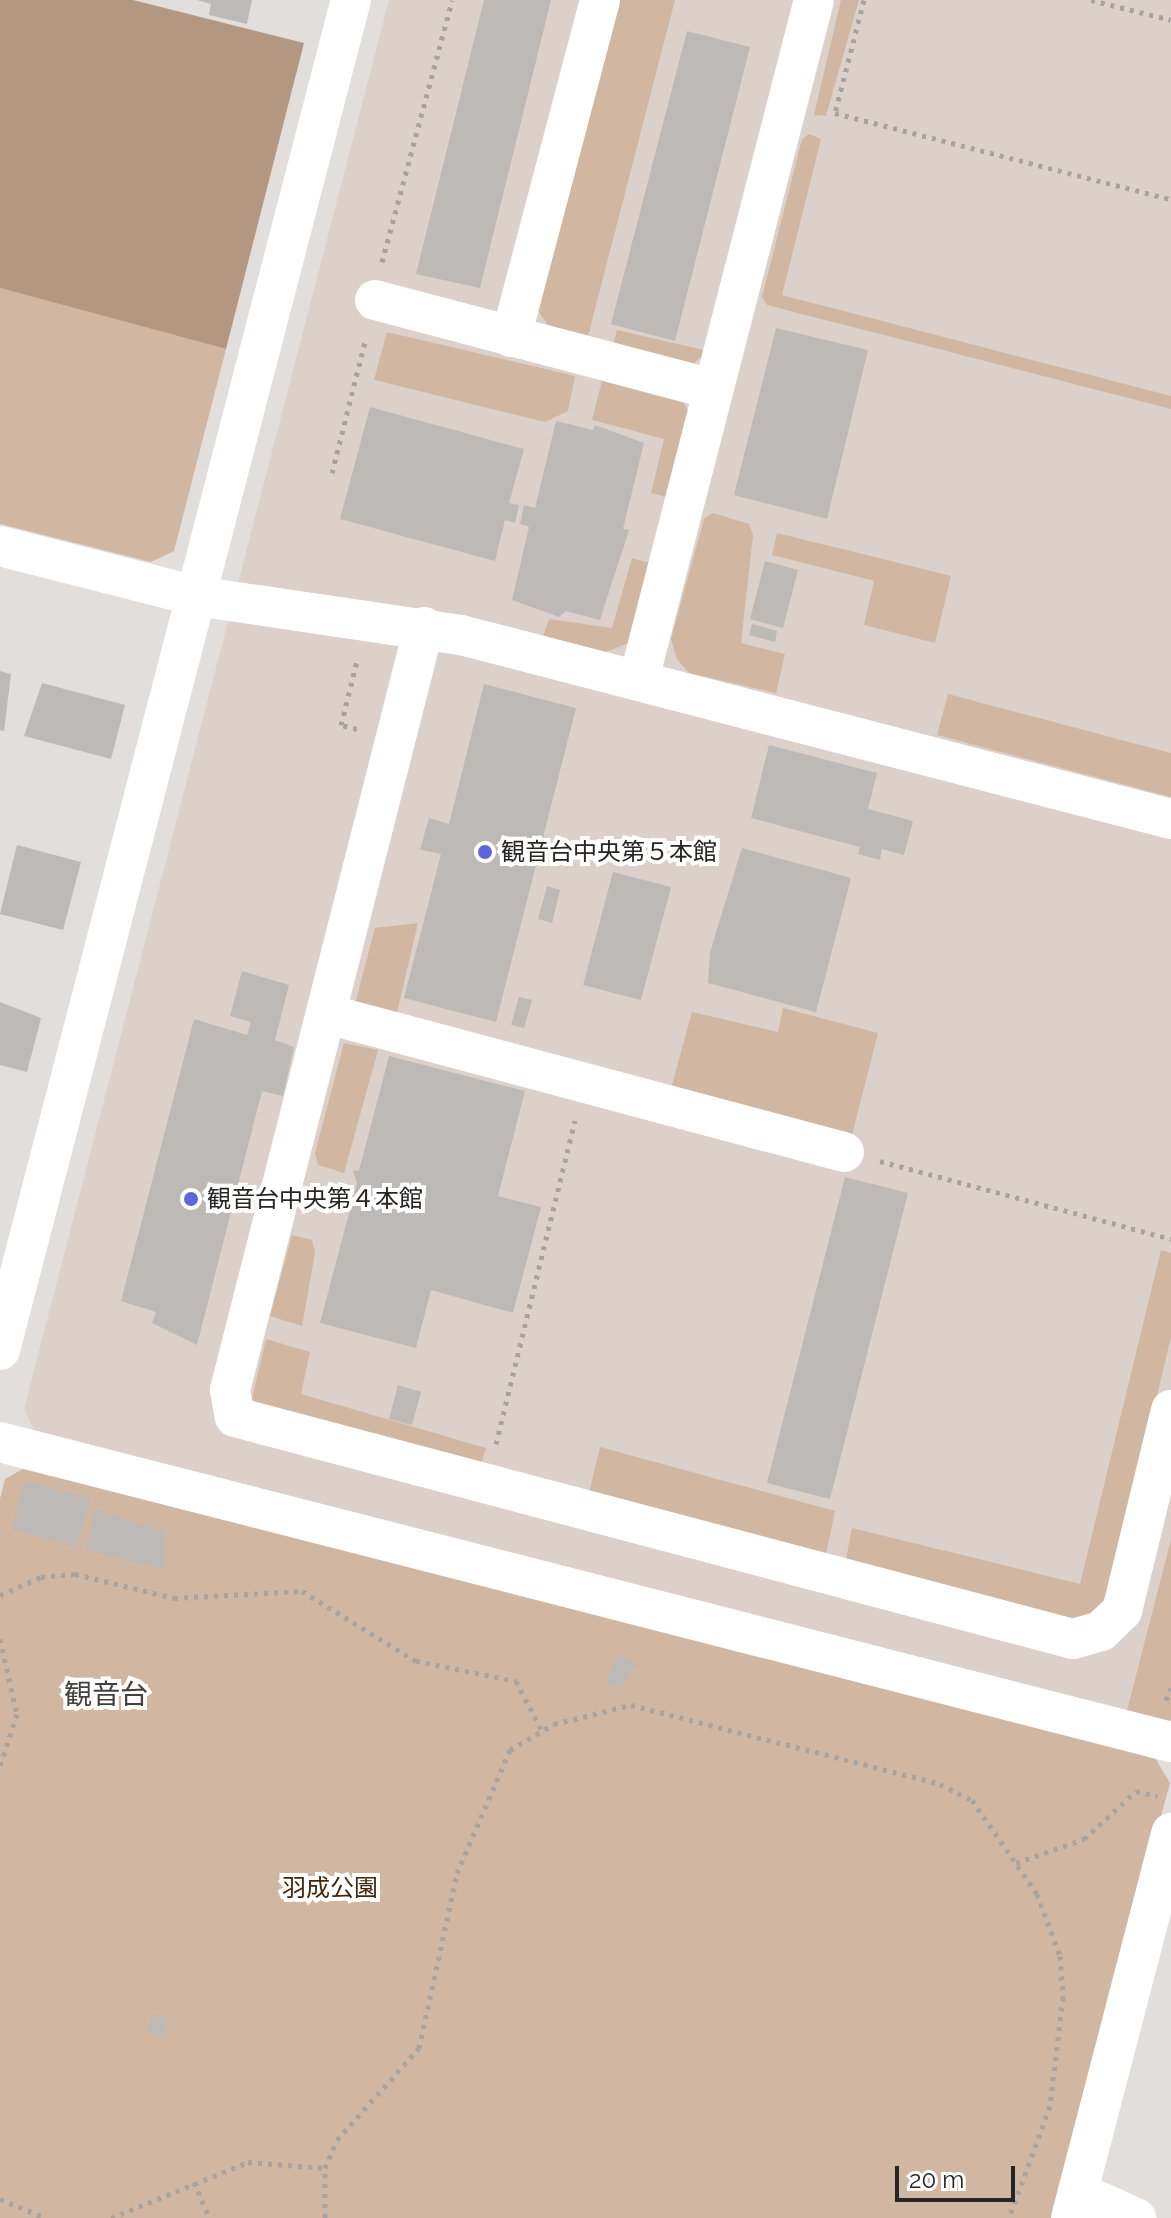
<!DOCTYPE html>
<html>
<head>
<meta charset="utf-8">
<style>
  body { margin:0 }
  #map { position:relative; width:1171px; height:2218px; overflow:hidden; background:#e2dedc; font-family:Raleway,"Noto Sans JP",sans-serif }
  div>[style] { position:absolute }
  [style*='--x'] { left:calc(var(--x)*1px); top:calc(var(--y)*1px); width:calc(var(--w)*1px); rotate:calc(var(--a)*1deg) }
  .built>* { inset:0; background:#dbd1ca }
  .green>* { inset:0; background:#d1b6a1 }
  .forest>* { inset:0; background:#b49780 }
  .building>* { inset:0; background:#bdb9b6 }
  .path>* { height:5px; margin-top:-2.5px; transform-origin:0; background:repeating-linear-gradient(90deg,#a6a3a1 0 4px,transparent 0 10px) }
  .minor>* { height:40px; margin:-20px; padding:0 20px; transform-origin:20px; border-radius:20px; background:#fff }
  .dots>* { width:22px; height:22px; translate:-50% -50%; box-sizing:border-box; border:4px solid #fff; border-radius:50% }
  span { translate:-50% -50%; white-space:nowrap; text-align:center; line-height:1.15; -webkit-text-stroke:8px #fff; paint-order:stroke }
  .poi-label { font-size:24px; color:#272625 }
  .left { translate:0 -50%; text-align:left }
  .park-label { font-size:24px; color:#442508 }
  .quarter-label { font-size:28px; color:#44403e }
  .scale { position:absolute; left:895px; top:2166px; width:120px; height:36px; box-sizing:border-box; border:4px solid #272625; border-top:0; padding-left:10px; font-size:24px; line-height:28px; white-space:nowrap; color:#272625; -webkit-text-stroke:6px #fff; paint-order:stroke }
</style>
</head>
<body>
<div id="map">
  <div class="built">
    <div style="clip-path:polygon(389px 0,1171px 0,1171px 1539px,1126px 1714px,34px 1430px,24px 1409px)"></div>
  </div>
  <div class="green">
    <div style="clip-path:polygon(620px 0,675px 0,588px 336px,550px 328px,538px 311px)"></div>
    <div style="clip-path:polygon(841px 0,859px 0,826px 116px,814px 115px)"></div>
    <div style="clip-path:polygon(809px 134px,821px 139px,782px 295px,1171px 396px,1171px 409px,767px 305px,762px 297px,802px 139px)"></div>
    <div style="clip-path:polygon(0 288px,226px 349px,174px 551px,151px 562px,0 524px)"></div>
    <div style="clip-path:polygon(617px 330px,708px 351px,694px 363px,613px 345px)"></div>
    <div style="clip-path:polygon(387px 332px,575px 376px,568px 411px,545px 422px,374px 380px)"></div>
    <div style="clip-path:polygon(602px 381px,684px 403px,690px 416px,667px 497px,651px 493px,664px 439px,592px 420px)"></div>
    <div style="clip-path:polygon(713px 513px,749px 524px,753px 535px,741px 643px,785px 654px,776px 693px,689px 673px,677px 659px,671px 639px,704px 519px)"></div>
    <div style="clip-path:polygon(777px 533px,951px 576px,935px 643px,864px 625px,874px 581px,772px 555px)"></div>
    <div style="clip-path:polygon(632px 558px,653px 564px,631px 642px,603px 653px,542px 639px,549px 619px,612px 628px)"></div>
    <div style="clip-path:polygon(948px 694px,1171px 753px,1171px 797px,937px 735px)"></div>
    <div style="clip-path:polygon(418px 923px,397px 1012px,354px 1008px,375px 928px)"></div>
    <div style="clip-path:polygon(783px 1008px,878px 1033px,850px 1143px,670px 1092px,692px 1012px,778px 1032px)"></div>
    <div style="clip-path:polygon(344px 1043px,378px 1050px,344px 1173px,318px 1165px,315px 1153px)"></div>
    <div style="clip-path:polygon(292px 1235px,312px 1240px,315px 1253px,302px 1326px,270px 1316px)"></div>
    <div style="clip-path:polygon(1161px 1250px,1171px 1253px,1171px 1337px,1106px 1610px,1077px 1623px,845px 1564px,852px 1528px,1080px 1584px)"></div>
    <div style="clip-path:polygon(266px 1339px,310px 1352px,301px 1394px,486px 1448px,479px 1472px,256px 1407px,252px 1398px)"></div>
    <div style="clip-path:polygon(600px 1447px,835px 1511px,826px 1554px,588px 1497px)"></div>
    <div style="clip-path:polygon(23px 1469px,1154px 1756px,1170px 1783px,1051px 2218px,0 2218px,0 1499px,5px 1479px)"></div>
    <div style="clip-path:polygon(1171px 1539px,1171px 1720px,1162px 1725px,1126px 1714px)"></div>
  </div>
  <div class="forest">
    <div style="clip-path:polygon(0 0,133px 0,304px 43px,226px 349px,0 288px)"></div>
  </div>
  <div class="building">
    <div style="clip-path:polygon(197px 0,252px 0,247px 24px,209px 15px,211px 4px)"></div>
    <div style="clip-path:polygon(484px 0,551px 0,480px 288px,416px 274px)"></div>
    <div style="clip-path:polygon(687px 31px,750px 47px,675px 341px,611px 324px)"></div>
    <div style="clip-path:polygon(776px 328px,868px 350px,827px 519px,734px 495px)"></div>
    <div style="clip-path:polygon(370px 407px,524px 449px,509px 503px,519px 505px,515px 523px,505px 520px,495px 561px,340px 519px)"></div>
    <div style="clip-path:polygon(556px 421px,593px 430px,595px 425px,644px 443px,623px 529px,629px 530px,600px 620px,566px 611px,559px 617px,512px 600px,529px 527px,520px 524px,524px 505px,535px 508px)"></div>
    <div style="clip-path:polygon(765px 561px,798px 570px,783px 628px,750px 619px)"></div>
    <div style="clip-path:polygon(752px 624px,777px 631px,775px 642px,749px 635px)"></div>
    <div style="clip-path:polygon(0 671px,11px 674px,4px 731px,0 730px)"></div>
    <div style="clip-path:polygon(42px 683px,125px 705px,111px 759px,24px 736px)"></div>
    <div style="clip-path:polygon(484px 684px,576px 708px,496px 1022px,404px 998px,441px 854px,420px 850px,429px 818px,449px 824px)"></div>
    <div style="clip-path:polygon(769px 745px,877px 773px,868px 809px,913px 821px,904px 855px,882px 849px,880px 860px,858px 854px,860px 847px,751px 818px)"></div>
    <div style="clip-path:polygon(17px 845px,81px 862px,63px 930px,0 914px)"></div>
    <div style="clip-path:polygon(742px 848px,851px 878px,816px 1012px,708px 983px,710px 952px)"></div>
    <div style="clip-path:polygon(613px 872px,671px 887px,641px 1000px,583px 985px)"></div>
    <div style="clip-path:polygon(547px 886px,560px 890px,552px 923px,538px 919px)"></div>
    <div style="clip-path:polygon(242px 971px,289px 985px,275px 1040px,294px 1047px,283px 1096px,262px 1091px,197px 1345px,152px 1323px,156px 1312px,121px 1301px,194px 1019px,247px 1035px,251px 1022px,230px 1016px)"></div>
    <div style="clip-path:polygon(519px 997px,532px 1000px,524px 1028px,511px 1025px)"></div>
    <div style="clip-path:polygon(0 1002px,41px 1018px,27px 1072px,0 1065px)"></div>
    <div style="clip-path:polygon(389px 1056px,525px 1091px,498px 1196px,541px 1207px,513px 1313px,431px 1290px,416px 1348px,320px 1323px,357px 1183px,353px 1170px,359px 1171px)"></div>
    <div style="clip-path:polygon(845px 1177px,908px 1193px,830px 1499px,767px 1483px)"></div>
    <div style="clip-path:polygon(398px 1385px,421px 1392px,412px 1425px,389px 1419px)"></div>
    <div style="clip-path:polygon(25px 1481px,90px 1499px,76px 1547px,12px 1529px)"></div>
    <div style="clip-path:polygon(95px 1510px,164px 1531px,164px 1569px,86px 1549px)"></div>
    <div style="clip-path:polygon(619px 1655px,635px 1664px,620px 1689px,605px 1681px)"></div>
    <div style="clip-path:polygon(153px 2014px,169px 2019px,163px 2037px,147px 2031px)"></div>
  </div>
  <div class="path">
    <div style="--x:864;--y:0;--w:117;--a:104.4"></div>
    <div style="--x:835;--y:113;--w:347;--a:14.4"></div>
    <div style="--x:1091;--y:0;--w:82;--a:14"></div>
    <div style="--x:382;--y:262;--w:271;--a:-75"></div>
    <div style="--x:332;--y:473;--w:139;--a:-75.9"></div>
    <div style="--x:357;--y:729;--w:16;--a:-166"></div>
    <div style="--x:341;--y:725;--w:66;--a:-76"></div>
    <div style="--x:880;--y:1161;--w:301;--a:15"></div>
    <div style="--x:496;--y:1444;--w:333;--a:-76.3"></div>
    <div style="--x:0;--y:1595;--w:45;--a:-23.7"></div>
    <div style="--x:41;--y:1577;--w:34;--a:-5"></div>
    <div style="--x:75;--y:1574;--w:102;--a:13.6"></div>
    <div style="--x:174;--y:1598;--w:128;--a:-3.1"></div>
    <div style="--x:302;--y:1591;--w:134;--a:31.6"></div>
    <div style="--x:416;--y:1661;--w:102;--a:11.3"></div>
    <div style="--x:516;--y:1681;--w:54;--a:62.5"></div>
    <div style="--x:0;--y:1639;--w:77;--a:77.2"></div>
    <div style="--x:17;--y:1714;--w:55;--a:108.1"></div>
    <div style="--x:1166;--y:1700;--w:13;--a:-67"></div>
    <div style="--x:1016;--y:1863;--w:72;--a:-19.4"></div>
    <div style="--x:1084;--y:1839;--w:71;--a:-42.7"></div>
    <div style="--x:1136;--y:1791;--w:22;--a:13"></div>
    <div style="--x:194;--y:2182;--w:39;--a:67"></div>
    <div style="--x:0;--y:2199;--w:50;--a:22.4"></div>
    <div style="--x:111;--y:2218;--w:148;--a:-22.2"></div>
    <div style="--x:248;--y:2162;--w:77;--a:4.5"></div>
    <div style="--x:325;--y:2218;--w:50;--a:-90"></div>
    <div style="--x:325;--y:2168;--w:30;--a:-67"></div>
    <div style="--x:337;--y:2140;--w:123;--a:-48.3"></div>
    <div style="--x:419;--y:2048;--w:179;--a:-77.7"></div>
    <div style="--x:457;--y:1873;--w:134;--a:-66.7"></div>
    <div style="--x:510;--y:1750;--w:51;--a:-30.6"></div>
    <div style="--x:554;--y:1724;--w:79;--a:-13.9"></div>
    <div style="--x:631;--y:1705;--w:319;--a:14.3"></div>
    <div style="--x:940;--y:1784;--w:36;--a:27"></div>
    <div style="--x:972;--y:1800;--w:114;--a:55.3"></div>
    <div style="--x:1037;--y:1894;--w:66;--a:69.6"></div>
    <div style="--x:1060;--y:1956;--w:41;--a:85.8"></div>
    <div style="--x:1063;--y:1997;--w:110;--a:96.8"></div>
    <div style="--x:1050;--y:2106;--w:119;--a:110.1"></div>
  </div>
  <div class="minor">
    <div style="--x:375;--y:300;--w:350;--a:14.8"></div>
    <div style="--x:511;--y:337;--w:349;--a:-75.2"></div>
    <div style="--x:0;--y:546;--w:202;--a:14.3"></div>
    <div style="--x:196;--y:596;--w:268;--a:8.4"></div>
    <div style="--x:461;--y:635;--w:733;--a:14.53"></div>
    <div style="--x:424;--y:627;--w:787;--a:104.27"></div>
    <div style="--x:230;--y:1390;--w:27;--a:80"></div>
    <div style="--x:235;--y:1417;--w:867;--a:14.84"></div>
    <div style="--x:1073;--y:1639;--w:29;--a:-16"></div>
    <div style="--x:1101;--y:1631;--w:29;--a:-44"></div>
    <div style="--x:1122;--y:1611;--w:207;--a:-76.3"></div>
    <div style="--x:639;--y:679;--w:701;--a:-75.55"></div>
    <div style="--x:327;--y:1014;--w:535;--a:14.95"></div>
    <div style="--x:0;--y:1350;--w:1395;--a:-75.43"></div>
    <div style="--x:0;--y:1442;--w:1209;--a:14.37"></div>
    <div style="--x:1078;--y:2192;--w:64;--a:24.1"></div>
    <div style="--x:1071;--y:2218;--w:398;--a:-75.4"></div>
  </div>
  <div class="dots">
    <div style="left:485px;top:852px;background:#5e66de"></div>
    <div style="left:191px;top:1199px;background:#5e66de"></div>
  </div>
  <div class="poi-label">
    <span class="left" style="left:501px;top:852px">観音台中央第５本館</span>
    <span class="left" style="left:207px;top:1199px">観音台中央第４本館</span>
  </div>
  <div class="park-label">
    <span style="left:330px;top:1888px">羽成公園</span>
  </div>
  <div class="quarter-label">
    <span style="left:106px;top:1695px">観音台</span>
  </div>
  <div class="scale">20 m</div>
</div>
</body>
</html>
